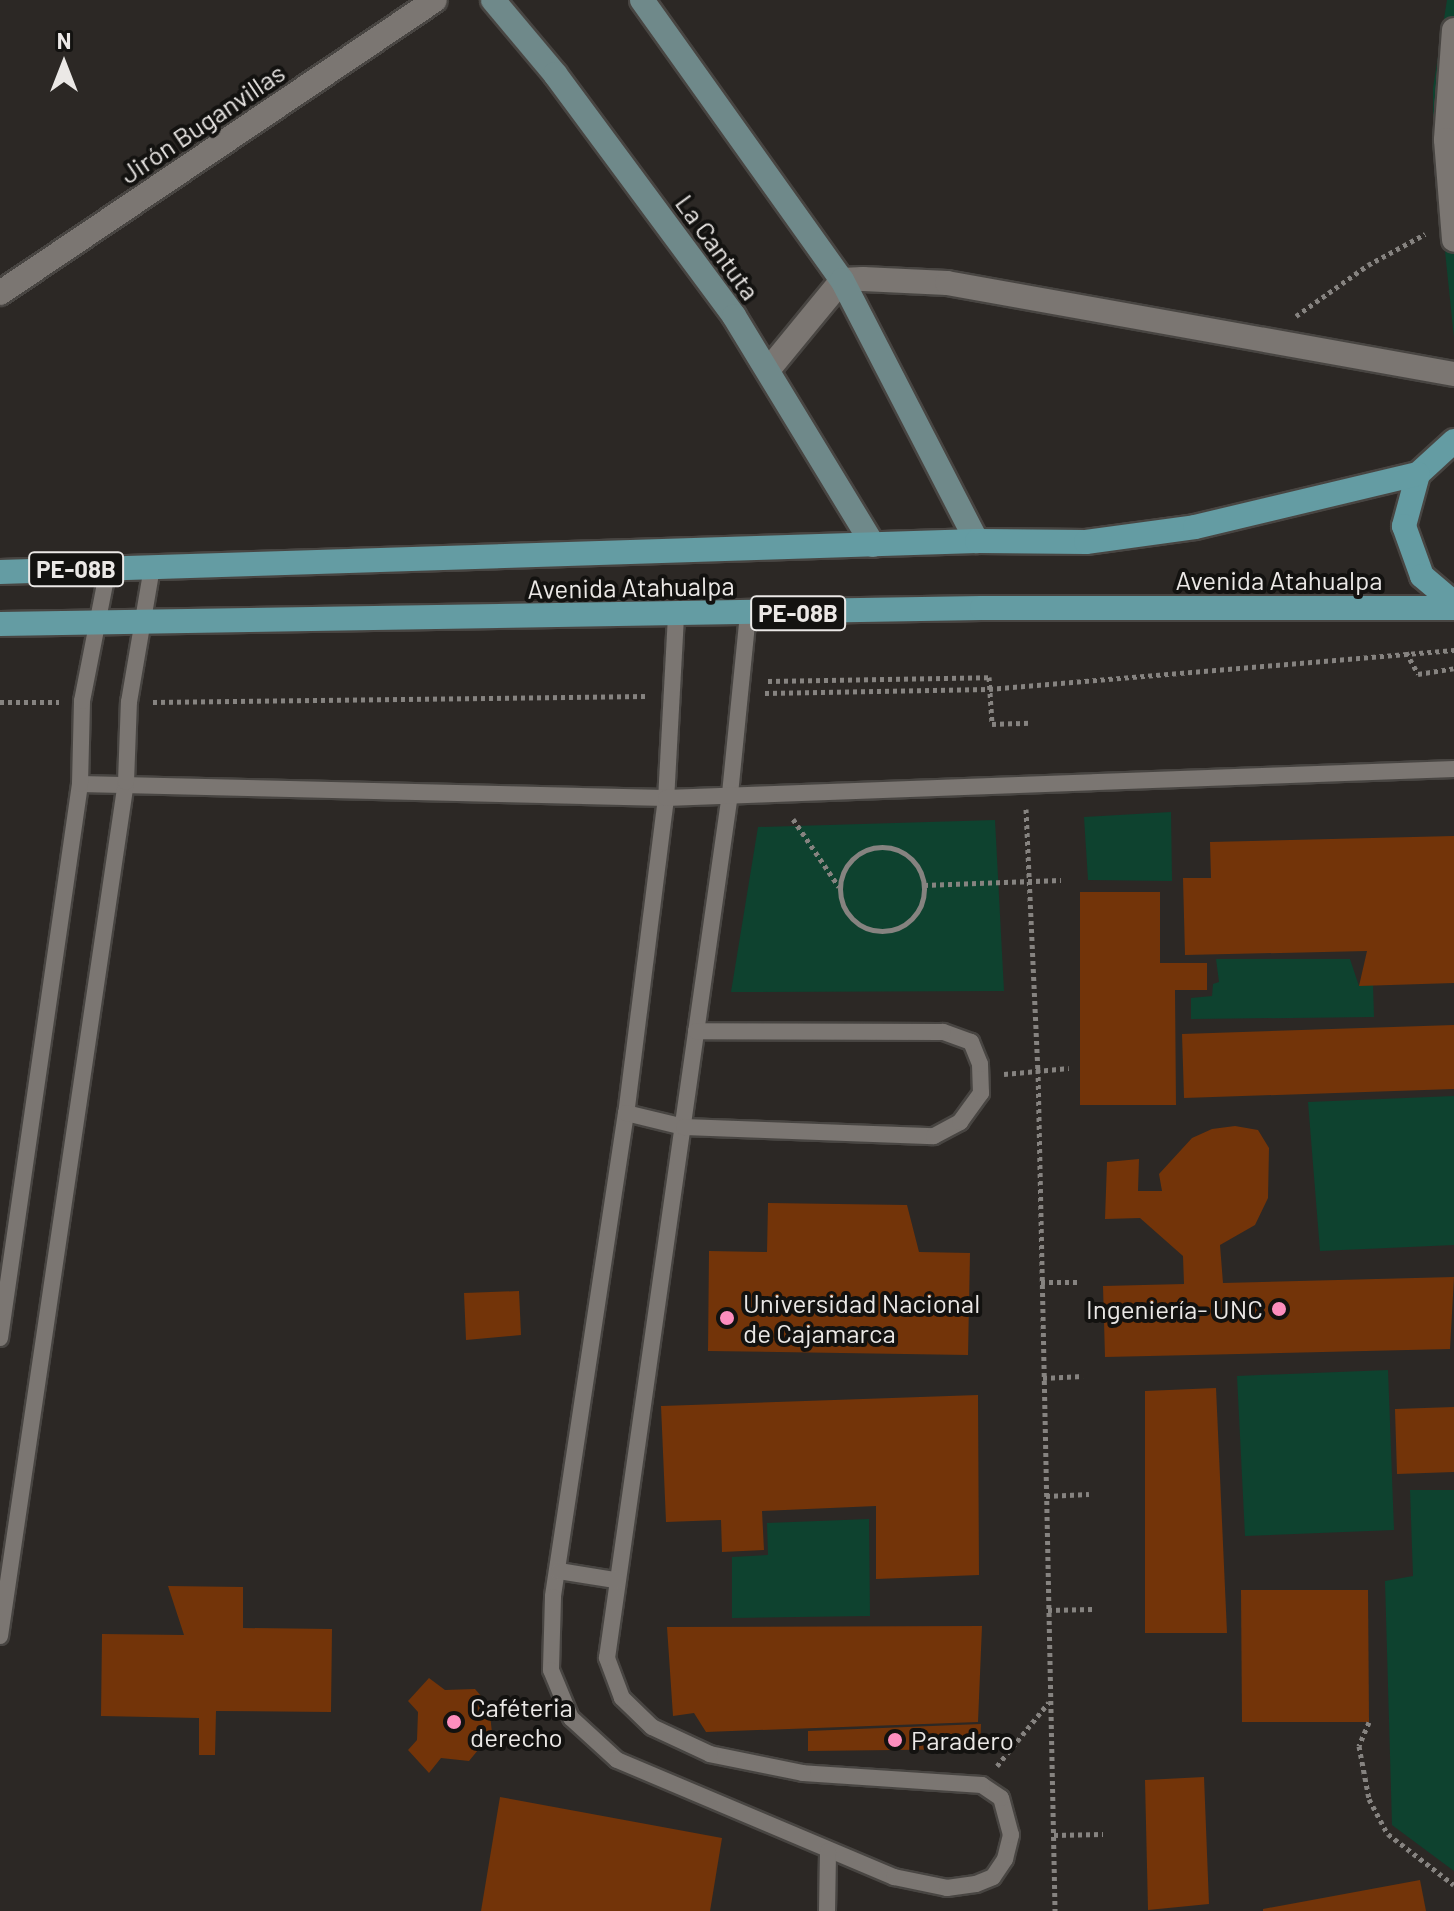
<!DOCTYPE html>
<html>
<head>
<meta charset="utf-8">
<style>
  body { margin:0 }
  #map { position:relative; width:1454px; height:1911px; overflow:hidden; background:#2c2825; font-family:Barlow,sans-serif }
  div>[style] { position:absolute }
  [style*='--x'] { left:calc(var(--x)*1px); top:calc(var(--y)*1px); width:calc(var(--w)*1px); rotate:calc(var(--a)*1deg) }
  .green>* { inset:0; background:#0e422f }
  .building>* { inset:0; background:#733409 }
  .path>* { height:5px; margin-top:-2.5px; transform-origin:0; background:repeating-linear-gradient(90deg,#868380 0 4px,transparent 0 8px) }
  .path>.ring { margin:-2.5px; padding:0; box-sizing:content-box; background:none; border:5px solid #868380; border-radius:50% }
  .roads { filter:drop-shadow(2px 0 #484542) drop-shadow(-2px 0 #484542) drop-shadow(0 2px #484542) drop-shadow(0 -2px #484542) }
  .lane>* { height:16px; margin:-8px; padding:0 8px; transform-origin:8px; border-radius:8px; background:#7b7672 }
  .street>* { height:24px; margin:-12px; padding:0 12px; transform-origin:12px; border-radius:12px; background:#7b7672 }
  .secondary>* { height:24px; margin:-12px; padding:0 12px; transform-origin:12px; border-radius:12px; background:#6f898a }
  .primary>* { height:24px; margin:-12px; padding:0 12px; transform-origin:12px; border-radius:12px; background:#649ca3 }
  .dots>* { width:22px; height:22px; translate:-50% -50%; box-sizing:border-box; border:4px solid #131210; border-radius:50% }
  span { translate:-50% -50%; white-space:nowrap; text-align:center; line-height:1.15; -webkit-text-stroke:8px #131210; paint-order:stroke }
  .shield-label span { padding:2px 6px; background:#131210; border:2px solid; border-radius:6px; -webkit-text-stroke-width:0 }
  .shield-label { font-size:24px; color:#ebe8e6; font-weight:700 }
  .street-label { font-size:26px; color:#ebe8e6 }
  .poi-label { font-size:26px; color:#ebe8e6 }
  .left { translate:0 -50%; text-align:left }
  .right { translate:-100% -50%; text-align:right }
  .north { position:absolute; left:24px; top:24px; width:80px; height:80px; -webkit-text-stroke:6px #131210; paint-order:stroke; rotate:0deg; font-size:22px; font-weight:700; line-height:32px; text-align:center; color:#ebe8e6 }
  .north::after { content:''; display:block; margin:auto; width:28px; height:36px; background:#ebe8e6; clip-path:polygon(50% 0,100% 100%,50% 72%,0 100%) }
</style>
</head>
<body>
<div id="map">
  <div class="green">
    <div style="clip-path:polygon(1447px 0,1454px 0,1454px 338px,1433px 135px,1433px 88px)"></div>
    <div style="clip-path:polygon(1171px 812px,1172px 881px,1088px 880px,1084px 817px)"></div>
    <div style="clip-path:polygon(995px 820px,1004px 991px,731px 992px,758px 827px)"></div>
    <div style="clip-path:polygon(1216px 959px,1350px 959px,1359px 986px,1373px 985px,1374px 1017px,1191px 1019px,1191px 998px,1212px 996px,1213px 984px,1219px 982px)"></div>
    <div style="clip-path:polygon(1454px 1096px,1454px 1245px,1320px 1251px,1308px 1102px)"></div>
    <div style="clip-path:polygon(1388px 1370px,1394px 1530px,1245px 1536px,1237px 1376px)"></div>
    <div style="clip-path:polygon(1410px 1490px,1454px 1490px,1454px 1871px,1392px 1825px,1385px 1581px,1413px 1576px)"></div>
    <div style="clip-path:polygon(869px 1519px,870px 1616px,732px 1618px,732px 1557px,768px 1555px,767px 1523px)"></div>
  </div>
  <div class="building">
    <div style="clip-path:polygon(1454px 836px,1454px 983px,1359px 986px,1367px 951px,1185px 955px,1183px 878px,1211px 878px,1210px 842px)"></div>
    <div style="clip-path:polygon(1080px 892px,1160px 892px,1160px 963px,1207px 963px,1207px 990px,1175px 990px,1176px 1105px,1080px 1105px)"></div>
    <div style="clip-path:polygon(1454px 1025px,1454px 1089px,1184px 1098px,1182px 1034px)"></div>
    <div style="clip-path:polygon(1235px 1126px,1258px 1130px,1269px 1148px,1268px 1198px,1255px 1225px,1220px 1245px,1223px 1283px,1454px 1277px,1450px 1349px,1105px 1357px,1103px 1286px,1184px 1284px,1183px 1256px,1140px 1218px,1105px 1219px,1107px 1162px,1139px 1159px,1138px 1191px,1162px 1191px,1159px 1174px,1192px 1138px,1212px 1129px)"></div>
    <div style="clip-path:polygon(768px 1203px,907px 1205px,919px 1252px,970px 1253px,968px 1355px,708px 1351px,709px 1251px,767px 1252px)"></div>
    <div style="clip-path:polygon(519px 1291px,521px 1335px,466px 1340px,464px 1293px)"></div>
    <div style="clip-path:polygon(1216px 1388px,1227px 1633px,1145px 1633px,1145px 1391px)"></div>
    <div style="clip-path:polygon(978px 1395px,979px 1575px,876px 1579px,876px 1506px,762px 1511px,764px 1550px,722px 1552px,721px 1520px,666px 1522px,661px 1406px)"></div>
    <div style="clip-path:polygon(1454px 1407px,1454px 1472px,1397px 1474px,1395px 1409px)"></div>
    <div style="clip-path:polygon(168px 1586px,243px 1587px,243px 1628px,332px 1629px,331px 1712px,216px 1711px,215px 1755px,199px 1755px,199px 1718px,101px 1716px,102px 1634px,184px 1635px)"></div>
    <div style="clip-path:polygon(1241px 1590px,1368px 1590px,1369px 1722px,1242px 1722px)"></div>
    <div style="clip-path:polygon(982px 1626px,978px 1722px,706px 1732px,694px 1713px,673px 1716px,667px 1627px)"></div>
    <div style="clip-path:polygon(429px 1678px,445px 1690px,475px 1689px,489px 1705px,492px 1733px,469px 1761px,441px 1758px,429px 1773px,408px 1750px,417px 1740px,418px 1712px,408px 1701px)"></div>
    <div style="clip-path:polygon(981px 1724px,980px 1749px,808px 1751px,808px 1731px)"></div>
    <div style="clip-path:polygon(1204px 1777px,1209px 1904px,1148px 1910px,1145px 1780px)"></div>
    <div style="clip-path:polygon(500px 1797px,722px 1838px,710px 1911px,481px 1911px)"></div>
    <div style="clip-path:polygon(1420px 1880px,1426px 1911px,1263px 1911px,1263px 1909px)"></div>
  </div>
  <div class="path">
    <div style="--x:1296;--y:316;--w:88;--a:-35.3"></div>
    <div style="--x:1368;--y:265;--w:65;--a:-28.5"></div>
    <div style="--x:1406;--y:652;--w:25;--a:61"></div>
    <div style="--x:1418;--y:674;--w:36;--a:-9"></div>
    <div style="--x:768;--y:681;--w:221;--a:-1"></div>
    <div style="--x:989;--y:677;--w:47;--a:86.3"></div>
    <div style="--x:992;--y:724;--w:38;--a:-2"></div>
    <div style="--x:765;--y:693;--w:224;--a:-1"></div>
    <div style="--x:989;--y:689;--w:467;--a:-4.8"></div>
    <div style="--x:0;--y:702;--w:59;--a:0"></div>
    <div style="--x:153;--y:702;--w:494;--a:-0.7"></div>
    <div style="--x:1026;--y:809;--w:260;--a:87.4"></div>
    <div style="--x:1038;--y:1069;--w:842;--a:88.84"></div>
    <div style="--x:793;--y:819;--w:82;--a:55.9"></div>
    <div class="ring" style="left:840px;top:847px;width:79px;height:79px"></div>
    <div style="--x:924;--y:885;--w:137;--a:-2.1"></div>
    <div style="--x:1004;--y:1074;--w:65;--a:-5.3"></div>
    <div style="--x:1041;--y:1282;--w:38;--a:0"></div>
    <div style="--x:1043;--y:1378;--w:40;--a:-2.9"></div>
    <div style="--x:1046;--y:1496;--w:43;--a:-2.7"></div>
    <div style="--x:1048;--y:1610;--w:45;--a:-1.3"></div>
    <div style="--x:1369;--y:1722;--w:26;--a:113"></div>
    <div style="--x:1359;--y:1746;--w:54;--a:79.3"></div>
    <div style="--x:1369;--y:1799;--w:40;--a:62"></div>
    <div style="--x:1388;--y:1834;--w:83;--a:37.7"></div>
    <div style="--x:997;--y:1766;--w:82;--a:-50.9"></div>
    <div style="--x:1054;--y:1835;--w:49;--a:-1.2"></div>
  </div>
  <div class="roads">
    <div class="lane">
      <div style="--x:676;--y:616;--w:182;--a:93.1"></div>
      <div style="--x:666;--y:798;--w:318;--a:97.2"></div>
      <div style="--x:626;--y:1113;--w:489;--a:98.6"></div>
      <div style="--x:553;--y:1597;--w:73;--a:91.6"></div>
      <div style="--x:551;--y:1670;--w:52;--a:67.4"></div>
      <div style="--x:571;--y:1718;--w:62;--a:42.4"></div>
      <div style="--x:617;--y:1760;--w:301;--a:22.9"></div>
      <div style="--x:894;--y:1877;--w:54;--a:11.7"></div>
      <div style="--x:947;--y:1888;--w:29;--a:-8"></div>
      <div style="--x:976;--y:1884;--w:18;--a:-22"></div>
      <div style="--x:993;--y:1877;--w:22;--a:-56"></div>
      <div style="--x:1005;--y:1859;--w:25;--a:-76"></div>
      <div style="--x:1011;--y:1835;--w:38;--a:-105"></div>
      <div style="--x:1001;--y:1798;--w:23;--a:-146"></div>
      <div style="--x:982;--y:1785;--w:179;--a:-176.2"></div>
      <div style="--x:803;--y:1773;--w:95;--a:-168.5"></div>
      <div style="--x:710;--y:1754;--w:64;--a:-155"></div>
      <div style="--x:652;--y:1727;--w:42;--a:-136"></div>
      <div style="--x:622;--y:1698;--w:43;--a:-110.6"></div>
      <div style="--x:607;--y:1658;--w:873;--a:-81.9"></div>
      <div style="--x:730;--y:794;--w:181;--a:-84.3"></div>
      <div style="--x:80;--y:784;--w:586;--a:1.37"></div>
      <div style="--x:666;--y:798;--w:789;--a:-2.11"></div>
      <div style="--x:626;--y:1113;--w:60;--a:13.6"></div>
      <div style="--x:684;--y:1127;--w:250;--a:2.1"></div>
      <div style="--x:934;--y:1136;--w:30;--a:-28"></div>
      <div style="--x:960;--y:1122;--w:36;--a:-54"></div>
      <div style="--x:981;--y:1093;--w:29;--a:-92"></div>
      <div style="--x:980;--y:1064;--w:24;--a:-112"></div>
      <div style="--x:971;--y:1042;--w:30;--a:-160"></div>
      <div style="--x:943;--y:1032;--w:247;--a:-179.8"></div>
      <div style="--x:0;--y:1338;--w:560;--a:-81.78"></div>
      <div style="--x:80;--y:784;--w:83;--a:-88.6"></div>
      <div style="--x:82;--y:701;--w:136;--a:-78.9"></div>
      <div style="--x:559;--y:1571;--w:57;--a:9.1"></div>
      <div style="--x:0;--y:1636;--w:863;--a:-81.61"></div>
      <div style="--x:126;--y:782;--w:80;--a:-87.9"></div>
      <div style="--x:129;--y:702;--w:136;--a:-80.3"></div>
      <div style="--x:827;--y:1911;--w:60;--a:-89"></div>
    </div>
    <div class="street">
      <div style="--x:1454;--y:30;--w:110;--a:94.2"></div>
      <div style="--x:1446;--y:140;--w:100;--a:85.4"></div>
      <div style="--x:0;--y:293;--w:524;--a:-33.96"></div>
      <div style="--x:769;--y:369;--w:115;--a:-50.6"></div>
      <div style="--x:842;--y:280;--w:21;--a:-3"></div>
      <div style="--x:863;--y:279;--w:84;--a:2.7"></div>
      <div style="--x:947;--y:283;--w:515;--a:10.18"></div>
    </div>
    <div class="secondary">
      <div style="--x:493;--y:0;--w:97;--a:50"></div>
      <div style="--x:555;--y:74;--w:301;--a:53.5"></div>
      <div style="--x:734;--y:316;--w:268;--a:58.7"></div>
      <div style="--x:642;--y:0;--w:344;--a:54.5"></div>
      <div style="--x:842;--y:280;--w:294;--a:62.7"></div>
    </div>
    <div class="primary">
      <div style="--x:1454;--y:441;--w:49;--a:137.5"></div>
      <div style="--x:1418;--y:474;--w:54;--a:105.1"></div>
      <div style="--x:1404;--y:526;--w:53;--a:70.2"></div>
      <div style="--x:1422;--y:576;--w:42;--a:40.2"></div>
      <div style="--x:0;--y:572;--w:977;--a:-1.82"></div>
      <div style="--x:977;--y:541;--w:109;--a:0.5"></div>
      <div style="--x:1086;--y:542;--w:110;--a:-7.8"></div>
      <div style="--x:1195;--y:527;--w:229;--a:-13.4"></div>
      <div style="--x:0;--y:624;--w:982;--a:-0.93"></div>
      <div style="--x:982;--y:608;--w:472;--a:0"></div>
    </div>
  </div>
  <div class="dots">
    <div style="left:1279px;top:1309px;background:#fd8ebe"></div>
    <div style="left:727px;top:1318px;background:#fd8ebe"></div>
    <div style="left:454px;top:1722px;background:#fd8ebe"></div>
    <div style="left:895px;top:1740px;background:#fd8ebe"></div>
  </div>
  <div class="shield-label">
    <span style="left:76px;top:569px">PE-08B</span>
    <span style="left:798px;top:613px">PE-08B</span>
  </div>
  <div class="street-label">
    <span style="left:202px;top:123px;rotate:-34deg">Jirón Buganvillas</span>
    <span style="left:718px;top:247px;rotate:54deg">La Cantuta</span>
    <span style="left:1279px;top:580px">Avenida Atahualpa</span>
    <span style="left:631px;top:587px;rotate:-1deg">Avenida Atahualpa</span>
  </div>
  <div class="poi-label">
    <span class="left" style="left:743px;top:1318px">Universidad Nacional<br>de Cajamarca</span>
    <span class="right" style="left:1263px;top:1309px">Ingeniería- UNC</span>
    <span class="left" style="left:470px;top:1722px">Caféteria<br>derecho</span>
    <span class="left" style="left:911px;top:1740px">Paradero</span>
  </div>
  <div class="north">N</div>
</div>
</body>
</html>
